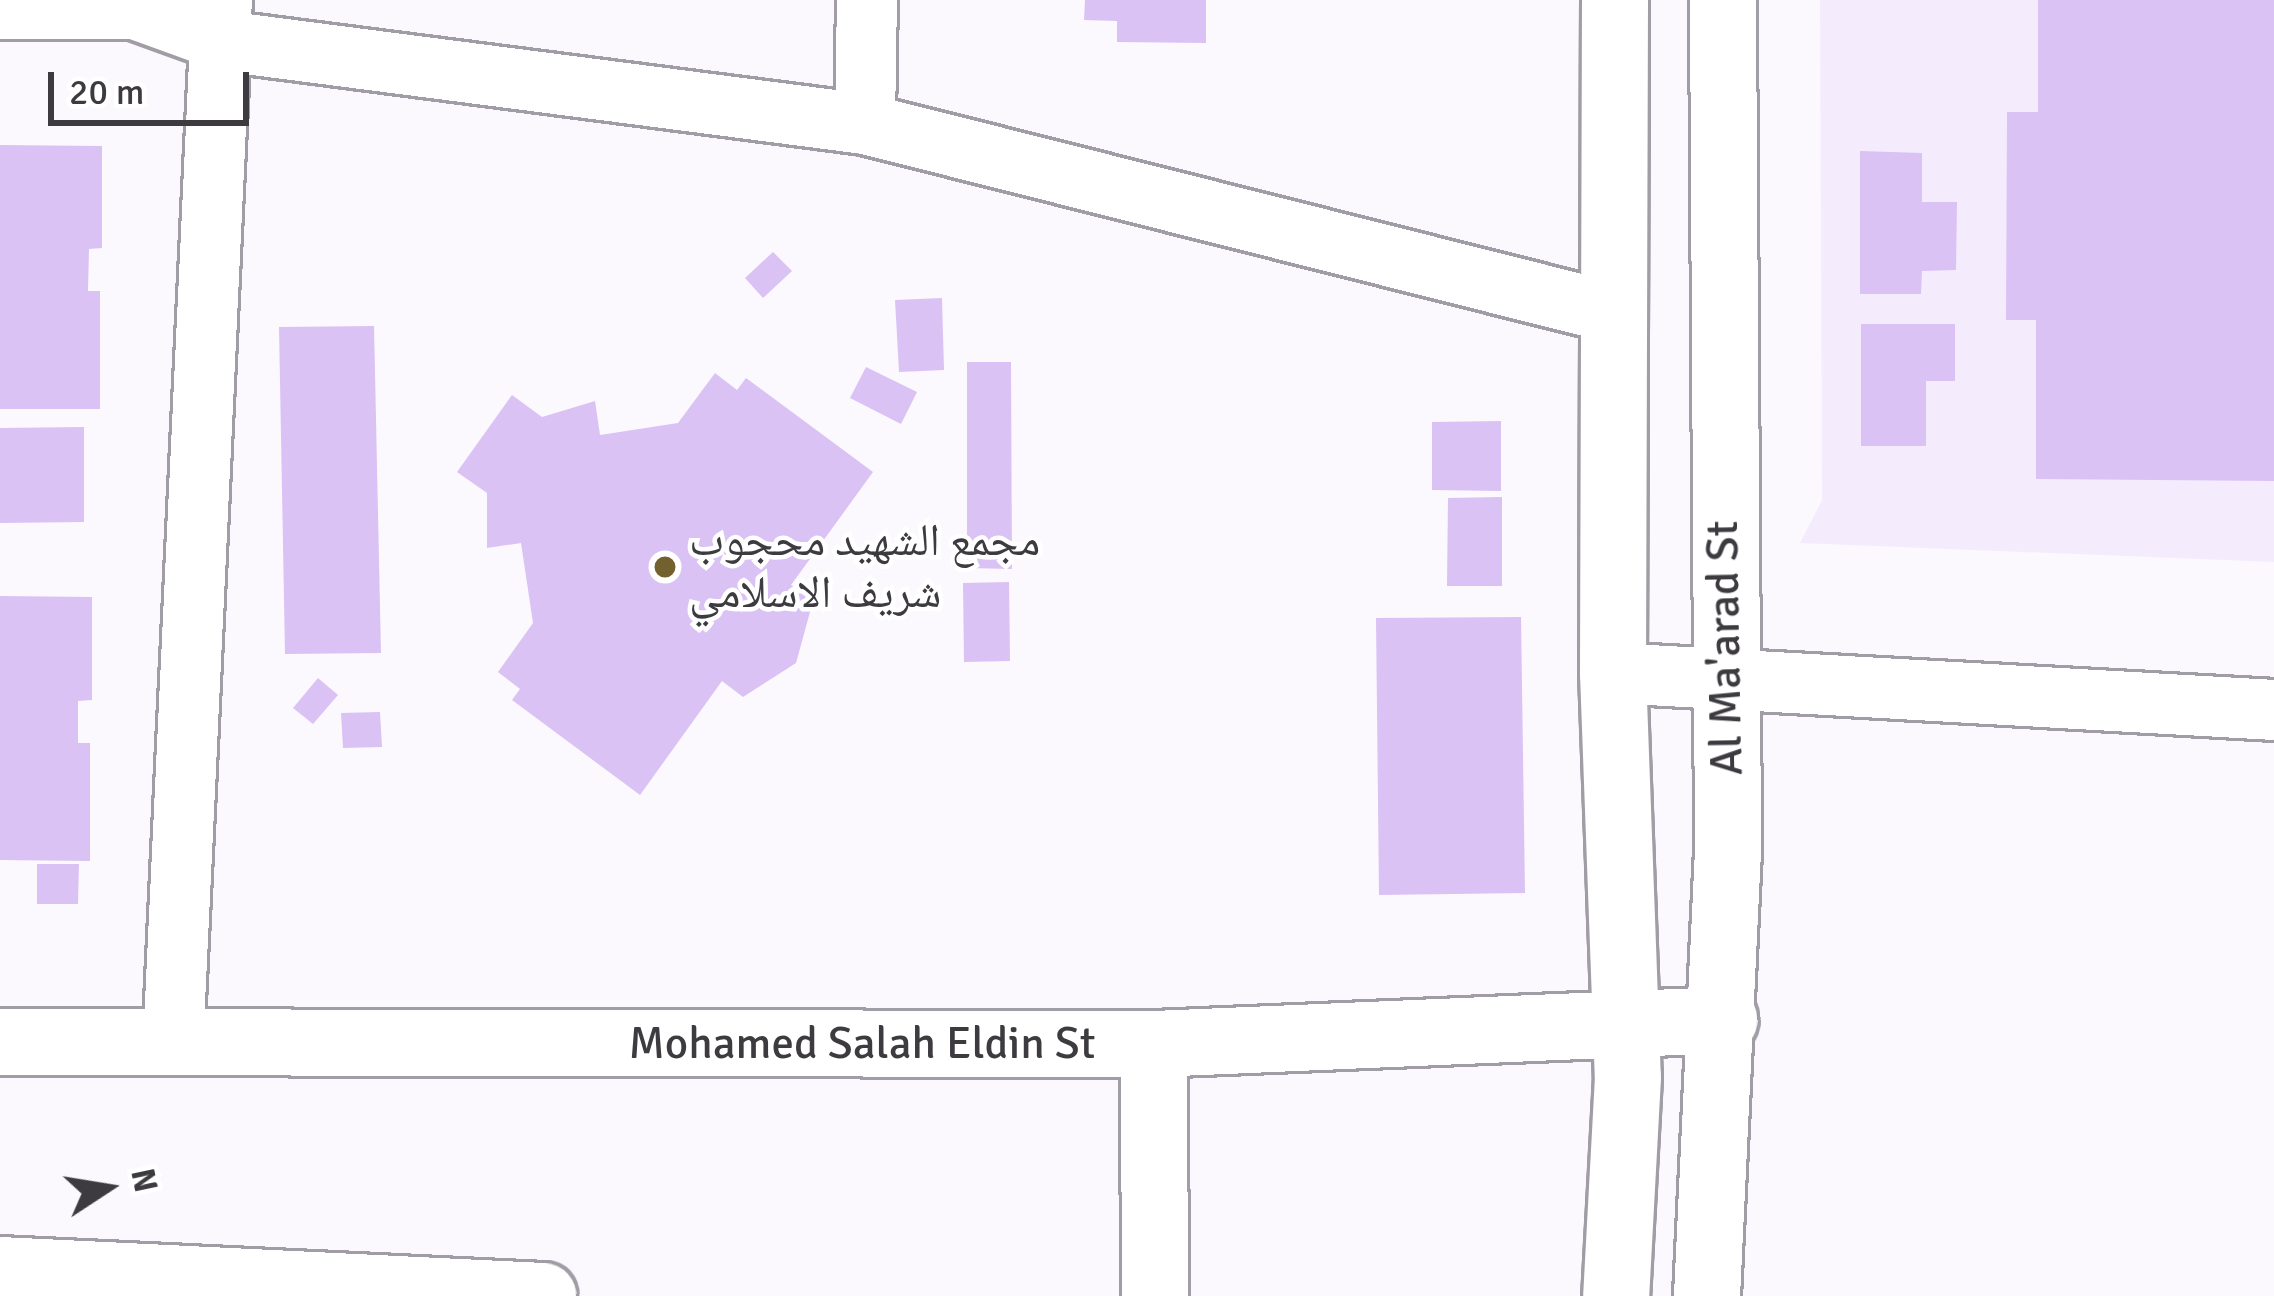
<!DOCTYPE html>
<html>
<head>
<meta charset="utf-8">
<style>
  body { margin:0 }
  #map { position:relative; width:2274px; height:1296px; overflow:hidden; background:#fbf9fe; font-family:Signika,"Noto Naskh Arabic",sans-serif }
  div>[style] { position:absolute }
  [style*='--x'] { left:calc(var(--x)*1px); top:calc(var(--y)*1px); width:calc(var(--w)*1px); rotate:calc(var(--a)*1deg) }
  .built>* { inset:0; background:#f4ecfd }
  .building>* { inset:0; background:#dac2f5 }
  .roads { filter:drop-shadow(3px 0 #a19da6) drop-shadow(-3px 0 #a19da6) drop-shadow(0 3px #a19da6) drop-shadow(0 -3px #a19da6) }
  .minor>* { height:60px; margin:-30px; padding:0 30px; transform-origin:30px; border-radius:30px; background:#fff }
  .secondary>* { height:66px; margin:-33px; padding:0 33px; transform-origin:33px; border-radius:33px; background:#fff }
  .dots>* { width:33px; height:33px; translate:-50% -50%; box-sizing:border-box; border:6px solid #fff; border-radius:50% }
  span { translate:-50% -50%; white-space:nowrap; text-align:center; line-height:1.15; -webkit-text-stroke:9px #fff; paint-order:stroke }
  .poi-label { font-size:45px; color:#3d3b3f }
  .left { translate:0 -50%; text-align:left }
  .street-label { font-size:45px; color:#3d3b3f }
  .north { position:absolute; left:48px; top:1128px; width:120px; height:120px; -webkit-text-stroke:9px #fff; paint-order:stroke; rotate:78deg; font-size:33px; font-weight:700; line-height:48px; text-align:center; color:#3d3b3f }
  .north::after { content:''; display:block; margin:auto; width:42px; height:54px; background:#3d3b3f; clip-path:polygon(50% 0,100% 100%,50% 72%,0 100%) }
  .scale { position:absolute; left:48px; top:72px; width:201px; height:54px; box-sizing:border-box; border:6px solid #3d3b3f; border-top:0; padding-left:15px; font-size:36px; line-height:42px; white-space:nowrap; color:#3d3b3f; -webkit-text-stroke:9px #fff; paint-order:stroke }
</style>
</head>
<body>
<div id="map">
  <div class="built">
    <div style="clip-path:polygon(1820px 0,2274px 0,2274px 562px,1800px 543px,1822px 500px)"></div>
  </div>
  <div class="building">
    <div style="clip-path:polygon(1085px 0,1206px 0,1206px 43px,1117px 42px,1117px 21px,1084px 20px)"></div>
    <div style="clip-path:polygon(2038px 0,2274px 0,2274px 481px,2036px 479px,2036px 320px,2006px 320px,2007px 112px,2038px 112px)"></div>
    <div style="clip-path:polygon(0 145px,102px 146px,102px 248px,89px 249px,88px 291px,100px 291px,100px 409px,0 409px)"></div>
    <div style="clip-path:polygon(1860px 151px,1922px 153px,1922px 202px,1957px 202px,1956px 270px,1922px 271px,1921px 294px,1860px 294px)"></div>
    <div style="clip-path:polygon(773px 252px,792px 271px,763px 298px,745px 278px)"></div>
    <div style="clip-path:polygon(942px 298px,944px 370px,899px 372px,895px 300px)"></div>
    <div style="clip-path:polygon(1861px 324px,1955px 324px,1955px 381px,1926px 381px,1926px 446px,1861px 446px)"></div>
    <div style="clip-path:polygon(374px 326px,381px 653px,285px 654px,279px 327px)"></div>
    <div style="clip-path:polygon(967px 362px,1011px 362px,1012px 569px,967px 568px)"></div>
    <div style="clip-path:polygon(866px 367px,917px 392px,901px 424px,850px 398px)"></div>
    <div style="clip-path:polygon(715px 373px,737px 390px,746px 378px,873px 472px,791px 585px,813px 601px,796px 663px,743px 697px,722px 681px,640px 795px,512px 700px,520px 689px,498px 672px,533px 623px,521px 543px,487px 548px,487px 493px,457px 472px,512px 395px,542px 417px,595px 401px,600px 435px,678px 423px)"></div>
    <div style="clip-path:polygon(1501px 421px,1501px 491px,1432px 490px,1432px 422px)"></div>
    <div style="clip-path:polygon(84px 427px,84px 522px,0 523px,0 428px)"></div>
    <div style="clip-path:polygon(1502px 497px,1502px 586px,1447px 586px,1448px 498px)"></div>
    <div style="clip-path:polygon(1009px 582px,1010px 661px,964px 662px,963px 583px)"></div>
    <div style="clip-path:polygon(0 596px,92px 597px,92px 700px,78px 701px,78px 743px,90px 743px,90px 861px,0 860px)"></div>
    <div style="clip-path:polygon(1521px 617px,1525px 893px,1379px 895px,1376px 618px)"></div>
    <div style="clip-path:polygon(318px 678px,338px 695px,313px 724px,293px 708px)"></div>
    <div style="clip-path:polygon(380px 712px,382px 747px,343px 748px,341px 713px)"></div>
    <div style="clip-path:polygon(37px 864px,79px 864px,78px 904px,37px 904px)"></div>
  </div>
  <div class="roads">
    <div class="minor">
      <div style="--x:0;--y:9;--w:135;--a:0"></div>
      <div style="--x:135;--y:9;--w:94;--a:20"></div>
      <div style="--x:223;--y:41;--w:647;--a:7.37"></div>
      <div style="--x:865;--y:124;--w:772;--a:14.16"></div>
      <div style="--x:865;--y:124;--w:124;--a:-89.1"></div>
      <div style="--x:1613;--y:673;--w:662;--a:3.2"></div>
      <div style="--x:173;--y:1045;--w:1046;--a:-87.32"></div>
    </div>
    <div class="secondary">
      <div style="--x:1615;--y:0;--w:673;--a:90.17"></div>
      <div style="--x:1613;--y:673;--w:404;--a:87.9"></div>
      <div style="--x:1628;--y:1077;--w:219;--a:93.1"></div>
      <div style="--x:0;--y:1042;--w:1154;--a:0.1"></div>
      <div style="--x:1154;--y:1044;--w:571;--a:-2.41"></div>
      <div style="--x:1154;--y:1044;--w:252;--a:89.8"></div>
      <div style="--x:0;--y:1270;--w:544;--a:2.74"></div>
      <div style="--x:1707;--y:1296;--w:448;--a:-87.3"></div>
      <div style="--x:1728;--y:848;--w:848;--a:-90.34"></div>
    </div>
  </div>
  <div class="dots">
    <div style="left:665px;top:567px;background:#72602e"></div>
  </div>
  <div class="poi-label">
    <span class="left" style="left:689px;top:567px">مجمع الشهيد محجوب<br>شريف الاسلامي</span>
  </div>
  <div class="street-label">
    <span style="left:1725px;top:648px;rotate:-91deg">Al Ma'arad St</span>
    <span style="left:862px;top:1044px">Mohamed Salah Eldin St</span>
  </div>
  <div class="north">N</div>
  <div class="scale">20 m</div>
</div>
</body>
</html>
